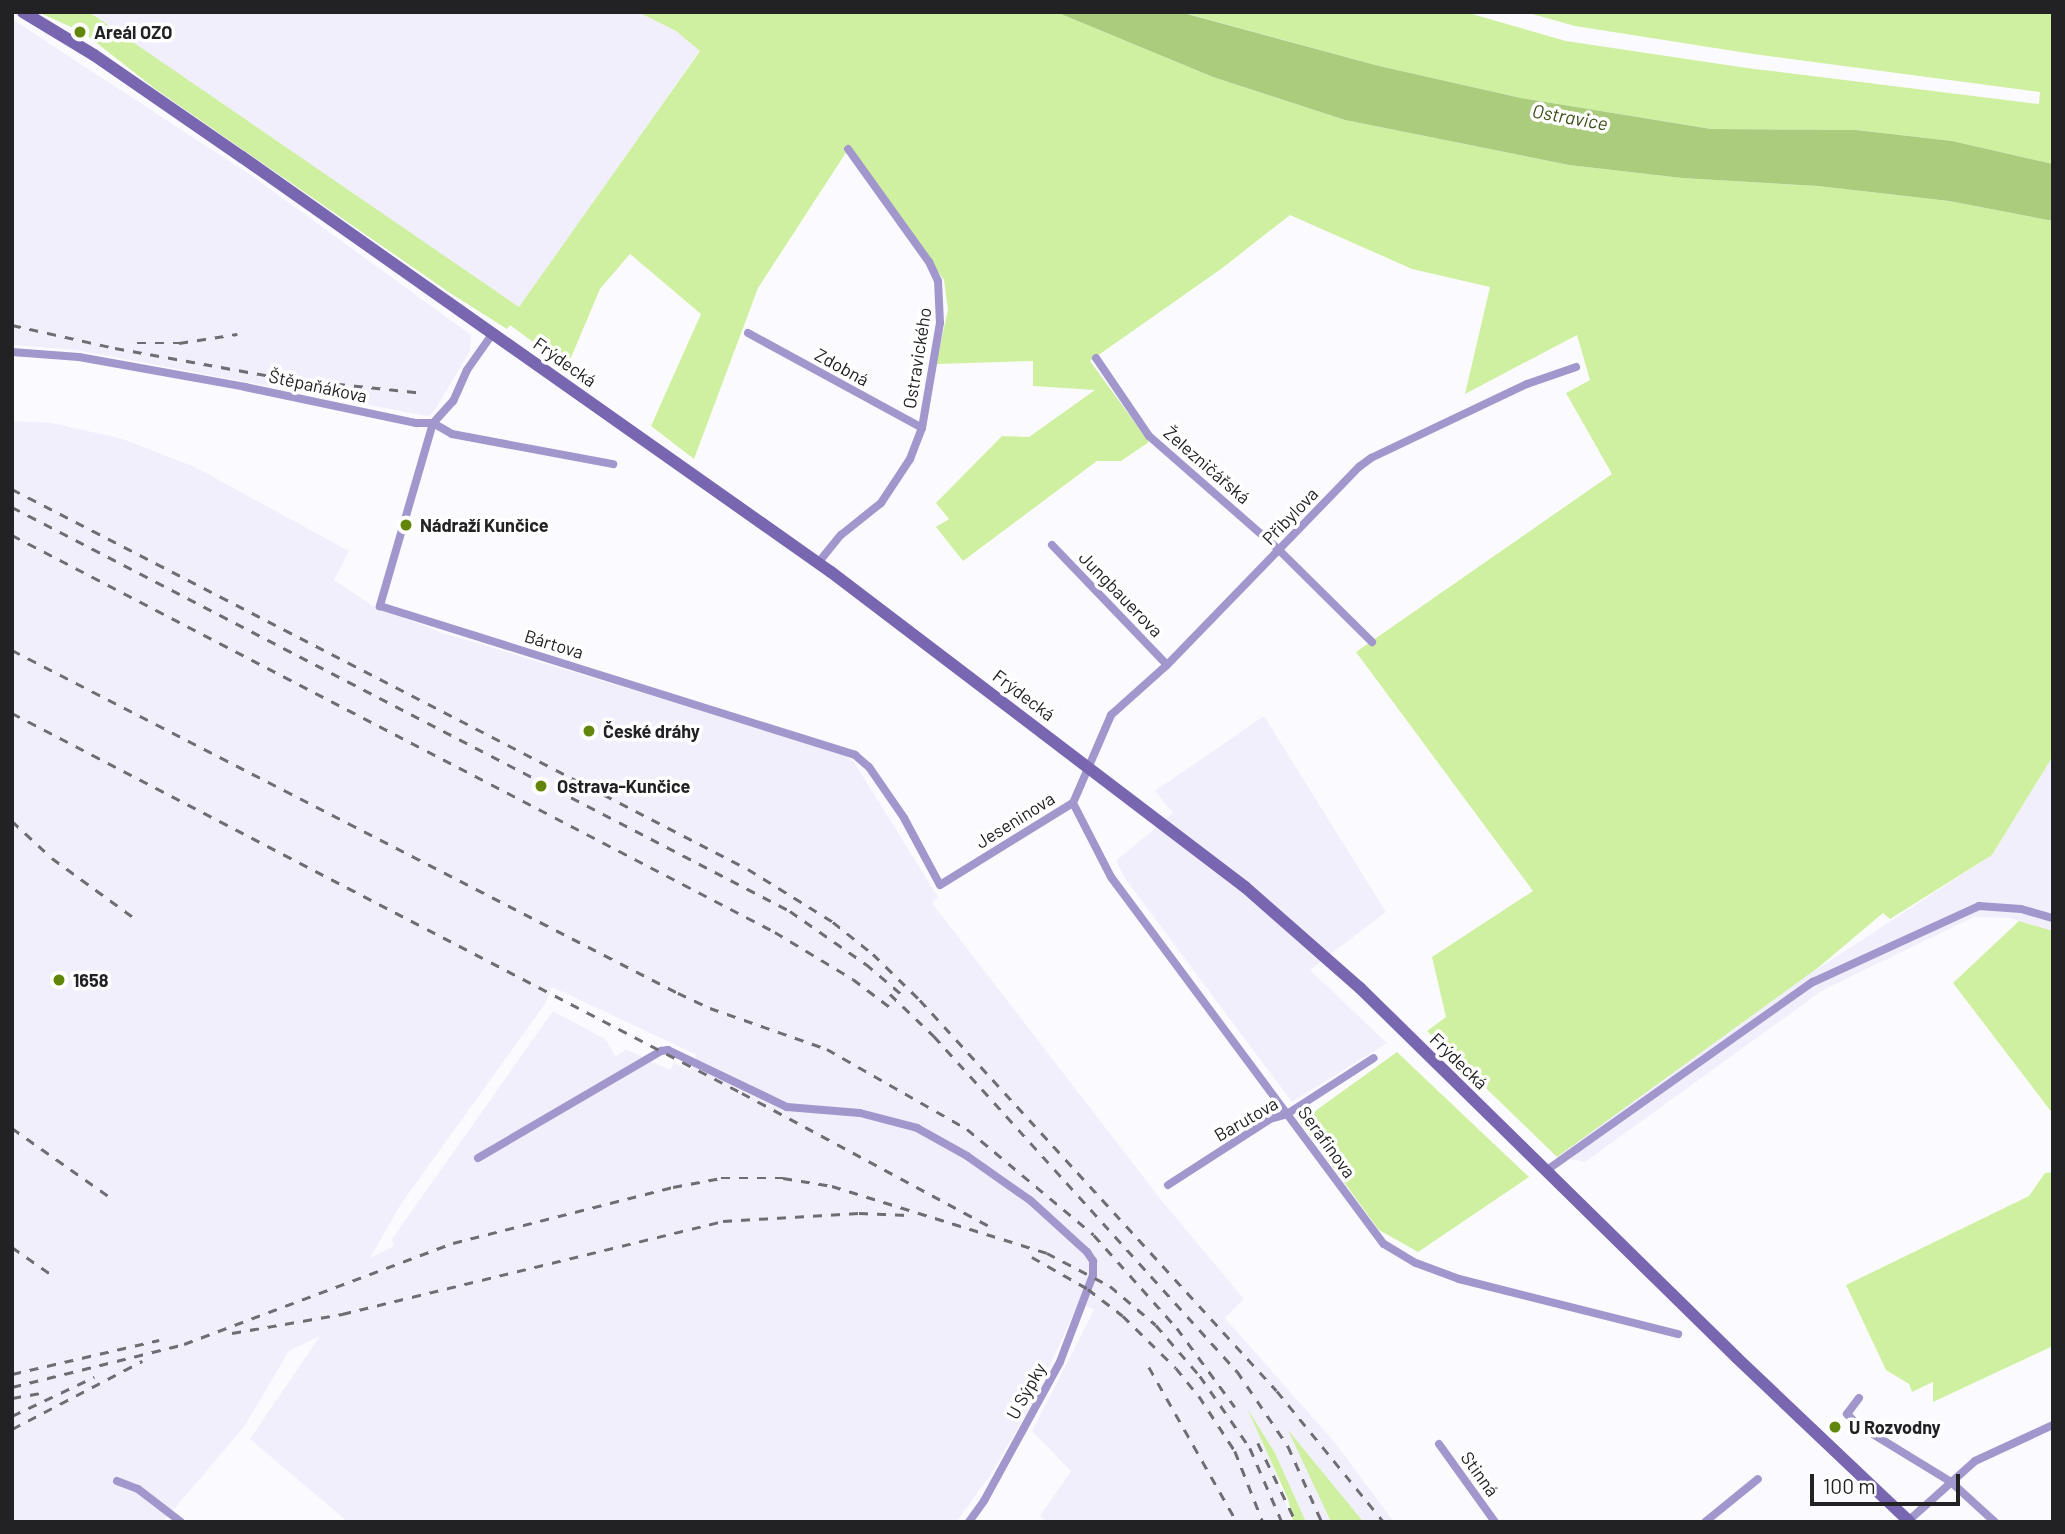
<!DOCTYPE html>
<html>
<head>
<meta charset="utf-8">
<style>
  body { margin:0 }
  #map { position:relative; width:2065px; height:1534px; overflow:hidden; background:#fbfbff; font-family:Barlow,sans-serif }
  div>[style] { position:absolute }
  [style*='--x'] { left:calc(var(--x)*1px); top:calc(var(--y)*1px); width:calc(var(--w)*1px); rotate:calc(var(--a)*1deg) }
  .built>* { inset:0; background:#f2effd }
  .green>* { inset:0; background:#cff0a1 }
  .water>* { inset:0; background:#abcb7d }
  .minor>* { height:8px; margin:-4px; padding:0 4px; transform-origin:4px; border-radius:4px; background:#a297cc }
  .secondary>* { height:12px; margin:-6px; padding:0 6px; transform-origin:6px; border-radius:6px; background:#7866b1 }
  .rail>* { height:2.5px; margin-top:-1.25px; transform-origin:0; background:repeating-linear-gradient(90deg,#6e6d71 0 9px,transparent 0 18px) }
  .dots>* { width:19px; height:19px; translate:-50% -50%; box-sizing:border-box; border:4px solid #fff; border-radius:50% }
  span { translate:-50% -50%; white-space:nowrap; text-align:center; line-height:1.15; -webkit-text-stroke:7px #fff; paint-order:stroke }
  .poi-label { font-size:18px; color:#222124; font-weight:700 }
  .left { translate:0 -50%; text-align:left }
  .street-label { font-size:18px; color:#222124 }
  .water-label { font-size:19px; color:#3b4f17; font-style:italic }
  .frame { position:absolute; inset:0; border:14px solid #222124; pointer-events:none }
  .scale { position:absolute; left:1810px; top:1474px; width:150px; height:32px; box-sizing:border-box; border:4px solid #222124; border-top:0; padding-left:9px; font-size:21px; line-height:24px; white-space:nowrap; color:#222124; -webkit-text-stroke:5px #fff; paint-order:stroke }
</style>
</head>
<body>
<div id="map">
  <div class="built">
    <div style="clip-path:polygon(89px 12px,638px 12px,676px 31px,700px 50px,519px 308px)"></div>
    <div style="clip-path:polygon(12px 19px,255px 178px,471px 335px,470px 351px,433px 413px,427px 416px,76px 350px,12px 345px)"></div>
    <div style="clip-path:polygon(evenodd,12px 421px,52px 423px,123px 439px,195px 467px,349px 551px,334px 580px,373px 606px,440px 632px,842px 753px,854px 762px,938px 897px,932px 903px,1162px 1201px,1244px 1299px,1225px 1318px,1336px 1444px,1394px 1522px,1363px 1522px,1291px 1434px,1331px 1522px,1306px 1522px,1261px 1430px,1292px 1522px,1047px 1522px,1040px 1516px,1071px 1471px,1032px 1431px,1094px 1310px,1079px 1302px,1033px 1402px,990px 1476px,956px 1522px,348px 1522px,250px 1439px,320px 1336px,289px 1351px,244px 1427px,163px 1522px,12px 1522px,12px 421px,552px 987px,697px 1055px,690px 1071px,674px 1063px,670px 1070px,626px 1049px,616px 1057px,605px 1039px,553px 1011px,392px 1239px,394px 1246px,370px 1258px,401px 1204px,545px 1004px,552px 987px)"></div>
    <div style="clip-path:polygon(1264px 716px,1386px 912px,1310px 970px,1387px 1043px,1292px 1102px,1126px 880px,1116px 861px,1173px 813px,1155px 791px)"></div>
    <div style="clip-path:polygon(2053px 756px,2053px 931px,2010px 918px,1974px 917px,1823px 990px,1585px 1162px,1557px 1157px,1776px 996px,1992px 855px)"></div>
  </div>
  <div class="green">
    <div style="clip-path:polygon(38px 12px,89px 12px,519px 307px,700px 51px,676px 31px,638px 12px,1056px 12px,1213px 77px,1345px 120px,1569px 165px,1682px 178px,1818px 186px,1949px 201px,2053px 221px,2053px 756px,1992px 855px,1890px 919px,1883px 913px,1819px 967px,1557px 1157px,1427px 1031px,1446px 1017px,1432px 957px,1533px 891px,1356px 652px,1612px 474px,1566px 393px,1590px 380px,1577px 335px,1465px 394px,1490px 287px,1412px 269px,1290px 215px,1221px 269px,1090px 361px,1149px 442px,1121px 461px,1097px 461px,963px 561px,936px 527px,949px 519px,936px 503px,1002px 436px,1029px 437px,1095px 390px,1033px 386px,1033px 361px,936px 364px,948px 310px,944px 280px,847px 151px,758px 288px,694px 459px,651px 426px,701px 314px,630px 254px,600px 289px,567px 367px,510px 325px,507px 329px,450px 293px,154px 88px,84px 33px)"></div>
    <div style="clip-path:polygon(1181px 12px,1465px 12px,1566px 41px,1747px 68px,2039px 104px,2040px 92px,1753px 54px,1575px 26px,1525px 12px,2053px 12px,2053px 164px,1952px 141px,1856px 130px,1711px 129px,1521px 98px,1379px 66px)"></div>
    <div style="clip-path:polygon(2019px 921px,2053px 931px,2053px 1114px,1953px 983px)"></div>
    <div style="clip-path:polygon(1397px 1052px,1529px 1177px,1418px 1252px,1379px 1230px,1300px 1122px)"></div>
    <div style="clip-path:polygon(2053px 1172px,2053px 1346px,1933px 1402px,1933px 1382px,1912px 1392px,1909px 1384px,1886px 1370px,1846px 1285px,2029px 1196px,2045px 1173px)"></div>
    <div style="clip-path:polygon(1247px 1408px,1275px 1453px,1306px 1522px,1293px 1522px,1288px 1499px)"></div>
    <div style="clip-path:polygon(1288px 1430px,1361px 1519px,1363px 1522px,1331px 1522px)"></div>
  </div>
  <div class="water">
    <div style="clip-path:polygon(1056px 12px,1180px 12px,1379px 66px,1521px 98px,1711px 129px,1856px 130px,1952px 141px,2053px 164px,2053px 221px,1949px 201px,1818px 186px,1682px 178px,1569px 165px,1345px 120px,1213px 77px)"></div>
  </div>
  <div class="minor">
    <div style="--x:493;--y:333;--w:45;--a:125.1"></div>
    <div style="--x:467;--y:370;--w:34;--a:114"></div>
    <div style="--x:453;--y:401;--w:30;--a:132"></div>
    <div style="--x:433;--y:423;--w:191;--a:106.2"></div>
    <div style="--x:380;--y:606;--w:498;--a:17.4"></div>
    <div style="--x:855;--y:755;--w:18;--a:41"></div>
    <div style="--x:869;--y:767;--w:62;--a:55.5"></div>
    <div style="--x:904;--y:818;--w:76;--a:61.8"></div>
    <div style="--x:940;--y:885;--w:156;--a:-31.7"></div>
    <div style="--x:1073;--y:803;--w:96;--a:-66.6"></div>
    <div style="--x:1111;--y:715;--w:75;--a:-41.8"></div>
    <div style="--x:1167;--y:665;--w:276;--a:-45.9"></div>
    <div style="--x:1359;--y:467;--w:15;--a:-37"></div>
    <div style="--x:1371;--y:458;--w:173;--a:-25.4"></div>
    <div style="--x:1527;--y:384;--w:52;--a:-19.1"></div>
    <div style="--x:748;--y:333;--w:198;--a:28.6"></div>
    <div style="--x:12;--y:352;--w:67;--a:4.3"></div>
    <div style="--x:79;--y:357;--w:169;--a:10.2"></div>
    <div style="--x:245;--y:387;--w:175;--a:11.9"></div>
    <div style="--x:416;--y:423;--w:17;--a:0"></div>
    <div style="--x:433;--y:423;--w:22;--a:30"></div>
    <div style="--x:452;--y:434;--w:164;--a:10.6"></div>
    <div style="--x:1096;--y:358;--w:94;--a:55.8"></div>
    <div style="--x:1149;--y:436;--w:173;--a:41.2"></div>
    <div style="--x:1279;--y:550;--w:131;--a:44.7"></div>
    <div style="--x:1052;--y:545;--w:166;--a:46.2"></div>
    <div style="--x:818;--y:563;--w:36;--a:-51"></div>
    <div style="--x:841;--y:535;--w:51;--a:-38.7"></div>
    <div style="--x:881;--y:503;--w:53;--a:-56.6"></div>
    <div style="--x:910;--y:459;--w:33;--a:-69"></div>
    <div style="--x:922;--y:428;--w:107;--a:-80.3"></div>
    <div style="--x:940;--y:323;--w:42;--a:-92.7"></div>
    <div style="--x:938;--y:281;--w:21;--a:-115"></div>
    <div style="--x:929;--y:262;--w:139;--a:-125.6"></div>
    <div style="--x:1073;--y:803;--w:83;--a:62.8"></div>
    <div style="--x:1111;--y:877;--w:457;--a:53.4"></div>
    <div style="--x:1384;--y:1244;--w:37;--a:31"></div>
    <div style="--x:1416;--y:1263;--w:46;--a:20.4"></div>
    <div style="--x:1459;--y:1279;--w:226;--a:14.1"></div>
    <div style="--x:478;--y:1158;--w:212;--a:-30.3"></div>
    <div style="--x:661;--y:1051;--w:7;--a:-8"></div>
    <div style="--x:668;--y:1050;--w:132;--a:25.6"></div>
    <div style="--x:787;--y:1107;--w:73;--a:4.7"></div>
    <div style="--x:860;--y:1113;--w:59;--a:14.7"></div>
    <div style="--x:917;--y:1128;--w:57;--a:29.2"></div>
    <div style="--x:967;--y:1156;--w:78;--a:35.1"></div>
    <div style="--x:1031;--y:1201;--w:76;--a:42.3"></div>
    <div style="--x:1087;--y:1252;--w:11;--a:56"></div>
    <div style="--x:1093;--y:1261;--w:14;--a:90"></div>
    <div style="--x:1093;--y:1275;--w:93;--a:110.8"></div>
    <div style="--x:1060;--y:1362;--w:158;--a:118.7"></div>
    <div style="--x:984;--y:1501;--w:26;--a:126"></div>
    <div style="--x:1547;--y:1170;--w:326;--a:-35.3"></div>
    <div style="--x:1813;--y:982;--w:183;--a:-24.6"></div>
    <div style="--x:1979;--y:906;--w:42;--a:4.1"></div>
    <div style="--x:2021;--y:909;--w:33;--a:16"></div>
    <div style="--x:1168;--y:1185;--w:121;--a:-32.9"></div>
    <div style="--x:1270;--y:1119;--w:18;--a:-16"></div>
    <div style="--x:1287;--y:1114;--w:103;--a:-32.8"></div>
    <div style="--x:1859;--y:1398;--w:20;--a:127"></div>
    <div style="--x:1847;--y:1414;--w:16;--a:45"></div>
    <div style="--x:1858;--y:1425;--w:109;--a:31.5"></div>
    <div style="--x:1951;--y:1482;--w:59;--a:42.3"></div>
    <div style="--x:1439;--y:1444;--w:96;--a:54.3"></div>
    <div style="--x:117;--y:1481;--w:22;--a:21"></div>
    <div style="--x:138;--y:1489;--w:54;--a:37.5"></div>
    <div style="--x:1705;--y:1522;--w:68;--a:-39.1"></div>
    <div style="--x:1907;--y:1522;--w:91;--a:-41.9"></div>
    <div style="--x:1975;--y:1461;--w:86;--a:-24.8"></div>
  </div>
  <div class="secondary">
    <div style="--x:23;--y:12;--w:83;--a:31.2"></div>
    <div style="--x:94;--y:55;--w:180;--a:34.6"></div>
    <div style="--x:242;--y:157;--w:721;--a:35.17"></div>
    <div style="--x:831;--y:572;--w:520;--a:37.27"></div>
    <div style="--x:1245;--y:887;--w:153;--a:41.3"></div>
    <div style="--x:1360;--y:988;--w:528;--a:44.46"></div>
    <div style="--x:1737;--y:1358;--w:238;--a:43.5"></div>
  </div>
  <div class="rail">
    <div style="--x:12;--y:325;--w:106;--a:12.6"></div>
    <div style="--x:115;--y:348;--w:170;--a:10.2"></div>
    <div style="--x:282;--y:378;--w:143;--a:6"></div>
    <div style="--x:137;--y:343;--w:42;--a:0"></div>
    <div style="--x:179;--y:343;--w:59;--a:-8.8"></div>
    <div style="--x:12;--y:489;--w:828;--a:27.31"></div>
    <div style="--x:748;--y:869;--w:100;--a:31.9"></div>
    <div style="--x:833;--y:922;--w:51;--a:38.7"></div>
    <div style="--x:873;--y:954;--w:66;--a:44.4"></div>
    <div style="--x:920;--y:1000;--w:529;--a:47.6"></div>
    <div style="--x:1277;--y:1391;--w:169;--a:50.8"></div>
    <div style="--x:12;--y:507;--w:877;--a:27.44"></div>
    <div style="--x:790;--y:911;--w:93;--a:34.9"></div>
    <div style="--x:866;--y:964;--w:52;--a:40.4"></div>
    <div style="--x:12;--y:535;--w:860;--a:27.49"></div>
    <div style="--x:775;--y:932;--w:91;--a:31.1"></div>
    <div style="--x:853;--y:979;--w:53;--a:37.3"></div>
    <div style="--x:12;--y:650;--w:749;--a:27.25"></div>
    <div style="--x:678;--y:993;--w:35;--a:25"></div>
    <div style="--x:710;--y:1008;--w:124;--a:19.3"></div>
    <div style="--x:827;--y:1049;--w:161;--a:29.7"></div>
    <div style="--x:967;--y:1129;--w:165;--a:39.8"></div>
    <div style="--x:1094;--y:1235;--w:125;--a:48.3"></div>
    <div style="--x:1177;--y:1328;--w:98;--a:53.7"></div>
    <div style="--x:12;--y:713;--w:823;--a:27.5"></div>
    <div style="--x:742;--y:1093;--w:283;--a:28.3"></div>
    <div style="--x:12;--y:821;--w:54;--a:42.8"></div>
    <div style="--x:52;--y:858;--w:105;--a:36.1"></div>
    <div style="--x:890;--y:994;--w:61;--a:43.7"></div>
    <div style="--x:934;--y:1036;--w:452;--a:47.9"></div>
    <div style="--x:1237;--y:1371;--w:91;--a:55.8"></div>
    <div style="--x:1288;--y:1446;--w:83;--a:65.9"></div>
    <div style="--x:12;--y:1128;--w:125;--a:35.2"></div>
    <div style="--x:12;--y:1247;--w:49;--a:35"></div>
    <div style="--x:1032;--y:1257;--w:64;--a:29.7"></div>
    <div style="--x:1088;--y:1289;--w:44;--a:37.6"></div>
    <div style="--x:1123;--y:1316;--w:74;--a:44.5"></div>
    <div style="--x:1176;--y:1368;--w:36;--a:51"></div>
    <div style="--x:1199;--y:1396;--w:66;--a:56.8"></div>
    <div style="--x:1235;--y:1451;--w:76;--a:68.5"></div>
    <div style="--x:232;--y:1333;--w:112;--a:-9.8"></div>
    <div style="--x:342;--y:1314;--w:392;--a:-13.7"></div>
    <div style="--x:723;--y:1221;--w:136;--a:-3.4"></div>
    <div style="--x:859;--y:1213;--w:49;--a:2.3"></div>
    <div style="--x:1149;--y:1367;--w:178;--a:60.4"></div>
    <div style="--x:12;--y:1374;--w:151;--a:-13"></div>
    <div style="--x:12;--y:1387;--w:177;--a:-14"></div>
    <div style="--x:184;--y:1344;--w:287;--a:-20.6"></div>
    <div style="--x:453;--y:1243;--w:227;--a:-14.3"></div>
    <div style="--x:673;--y:1187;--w:49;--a:-10.6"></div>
    <div style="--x:721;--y:1178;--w:62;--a:0"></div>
    <div style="--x:783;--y:1178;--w:50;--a:9.3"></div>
    <div style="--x:832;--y:1186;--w:225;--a:17.3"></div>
    <div style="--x:1047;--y:1253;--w:71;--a:27.6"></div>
    <div style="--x:1110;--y:1286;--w:60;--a:40.3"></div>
    <div style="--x:1156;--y:1325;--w:67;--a:49.2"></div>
    <div style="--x:1200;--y:1376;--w:88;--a:55.2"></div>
    <div style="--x:1250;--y:1448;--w:81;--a:66.6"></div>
    <div style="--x:12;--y:1398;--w:29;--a:-10"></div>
    <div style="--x:12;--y:1416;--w:91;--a:-25.4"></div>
    <div style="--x:12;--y:1429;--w:147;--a:-27.6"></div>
    <div style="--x:1258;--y:1443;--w:88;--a:64.3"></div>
  </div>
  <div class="dots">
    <div style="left:80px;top:32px;background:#628609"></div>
    <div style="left:406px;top:525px;background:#628609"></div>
    <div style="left:589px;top:731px;background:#628609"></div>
    <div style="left:541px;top:786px;background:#628609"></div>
    <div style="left:59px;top:980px;background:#628609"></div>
    <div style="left:1835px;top:1427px;background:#628609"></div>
  </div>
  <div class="poi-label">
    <span class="left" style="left:94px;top:32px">Areál OZO</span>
    <span class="left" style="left:420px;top:525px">Nádraží Kunčice</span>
    <span class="left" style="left:603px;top:731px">České dráhy</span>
    <span class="left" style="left:557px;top:786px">Ostrava-Kunčice</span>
    <span class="left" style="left:73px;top:980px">1658</span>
    <span class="left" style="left:1849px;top:1427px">U Rozvodny</span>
  </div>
  <div class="street-label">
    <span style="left:917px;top:358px;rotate:-81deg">Ostravického</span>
    <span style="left:565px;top:362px;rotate:35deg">Frýdecká</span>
    <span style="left:842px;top:367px;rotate:29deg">Zdobná</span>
    <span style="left:318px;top:386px;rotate:12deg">Štěpaňákova</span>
    <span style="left:1207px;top:465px;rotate:41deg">Železničářská</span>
    <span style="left:1290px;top:516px;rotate:-46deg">Přibylova</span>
    <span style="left:1121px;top:594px;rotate:46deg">Jungbauerova</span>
    <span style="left:554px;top:644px;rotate:17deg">Bártova</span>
    <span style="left:1024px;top:695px;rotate:37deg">Frýdecká</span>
    <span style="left:1015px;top:820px;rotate:-32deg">Jeseninova</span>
    <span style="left:1459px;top:1061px;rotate:44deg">Frýdecká</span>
    <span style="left:1246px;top:1119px;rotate:-30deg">Barutova</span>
    <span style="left:1327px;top:1142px;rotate:54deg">Serafinova</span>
    <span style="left:1026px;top:1391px;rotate:-61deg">U Sýpky</span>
    <span style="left:1480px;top:1474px;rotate:54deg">Stinná</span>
  </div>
  <div class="water-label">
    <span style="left:1570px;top:117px;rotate:10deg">Ostravice</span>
  </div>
  <div class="frame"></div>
  <div class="scale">100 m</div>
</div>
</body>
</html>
